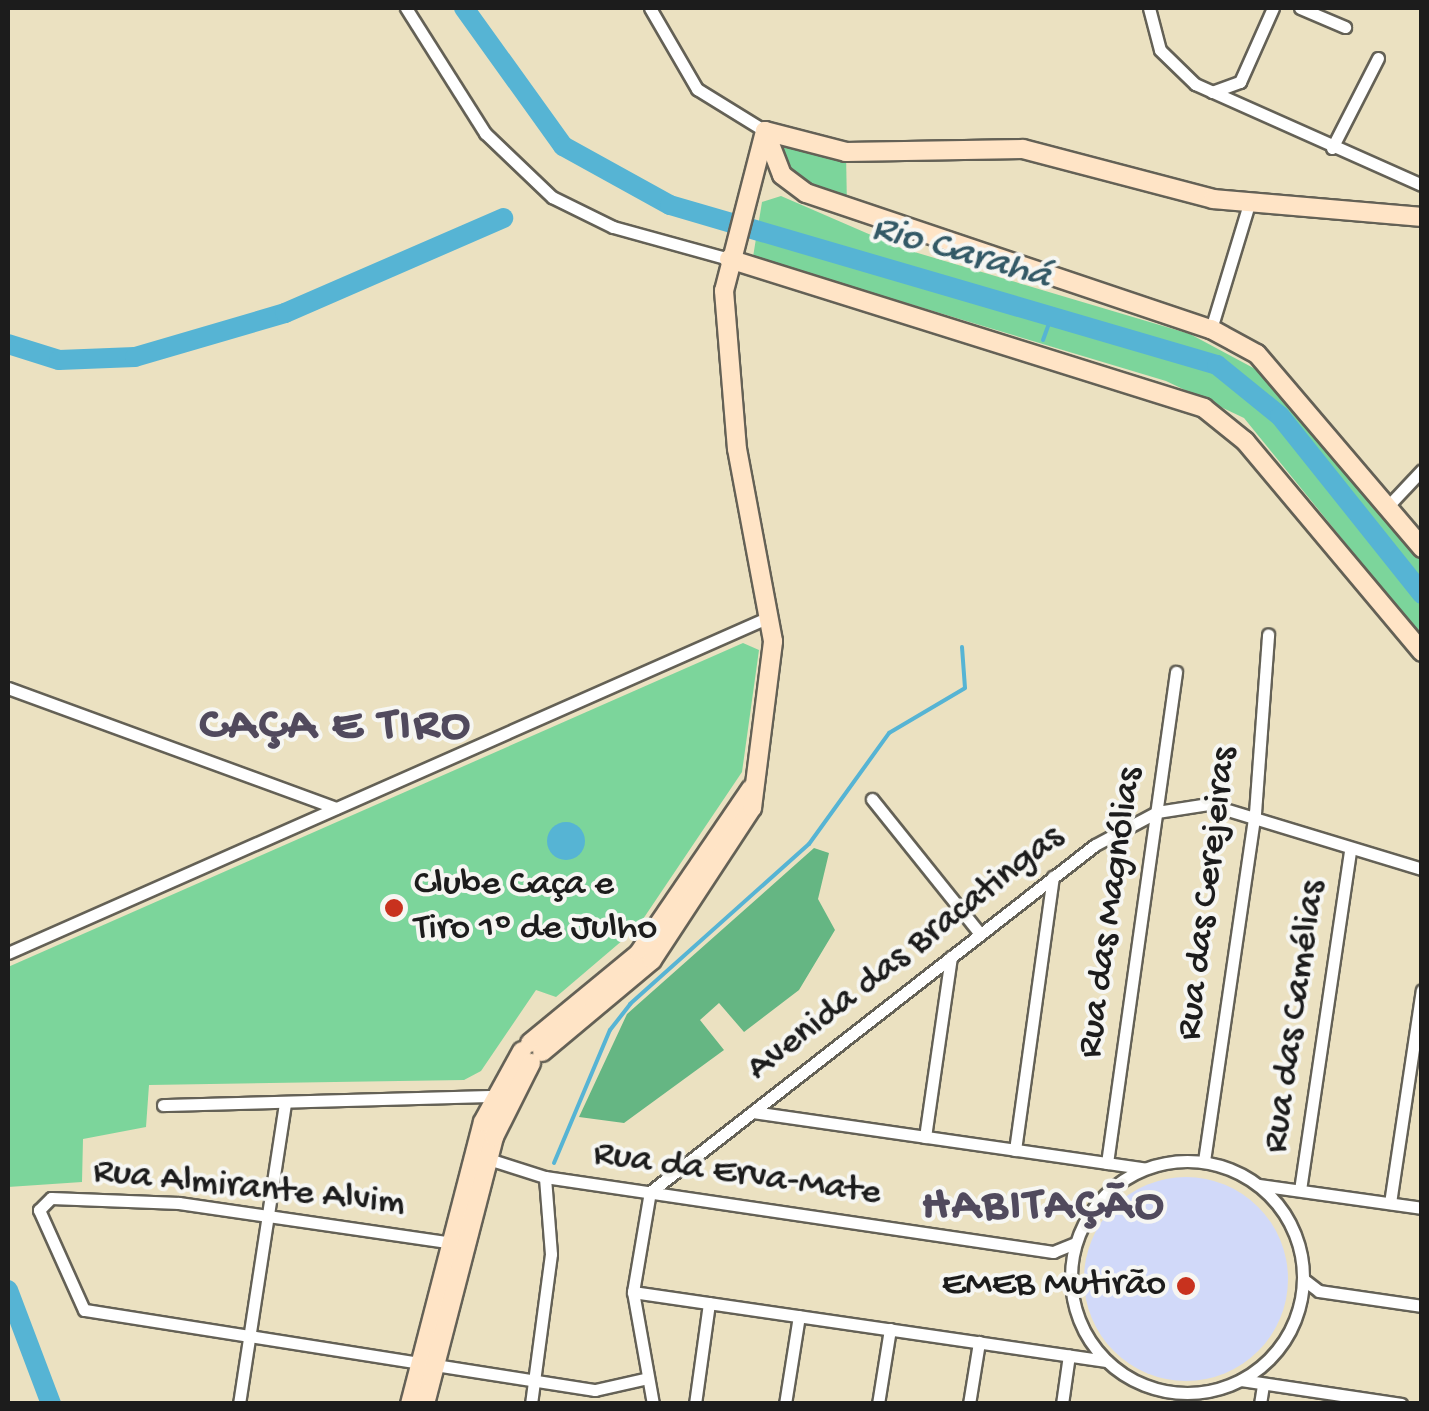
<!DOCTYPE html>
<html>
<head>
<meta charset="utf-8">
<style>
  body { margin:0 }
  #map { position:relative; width:1429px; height:1411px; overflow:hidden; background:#ebe1c1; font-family:"Gochi Hand",sans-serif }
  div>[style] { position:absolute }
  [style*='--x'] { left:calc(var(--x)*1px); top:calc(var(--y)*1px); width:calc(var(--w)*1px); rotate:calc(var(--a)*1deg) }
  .built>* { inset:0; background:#d1d9f9 }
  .round { border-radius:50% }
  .green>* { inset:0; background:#7cd59b }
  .forest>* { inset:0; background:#65b683 }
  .water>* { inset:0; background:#56b4d4 }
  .stream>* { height:4px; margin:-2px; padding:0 2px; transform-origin:2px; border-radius:2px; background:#56b4d4 }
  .river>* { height:20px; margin:-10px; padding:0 10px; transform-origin:10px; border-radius:10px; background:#56b4d4 }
  .roads { filter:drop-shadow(2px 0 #646156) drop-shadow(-2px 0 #646156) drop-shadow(0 2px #646156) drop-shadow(0 -2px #646156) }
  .street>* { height:11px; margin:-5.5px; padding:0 5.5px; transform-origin:5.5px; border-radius:5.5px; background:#fff }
  .street>.ring { margin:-5.5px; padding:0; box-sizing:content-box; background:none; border:11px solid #fff; border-radius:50% }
  .secondary>* { height:18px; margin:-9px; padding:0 9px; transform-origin:9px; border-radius:9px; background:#ffe4c6 }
  .dots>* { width:28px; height:28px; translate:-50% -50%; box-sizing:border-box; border:5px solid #f6f6f2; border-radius:50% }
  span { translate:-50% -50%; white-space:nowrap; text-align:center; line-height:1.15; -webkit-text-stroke:8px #f6f6f2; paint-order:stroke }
  .poi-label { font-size:38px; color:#1c1c1c }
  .left { translate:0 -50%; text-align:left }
  .right { translate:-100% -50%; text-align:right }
  .street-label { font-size:38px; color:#1c1c1c }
  .water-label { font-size:40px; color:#335966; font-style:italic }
  .district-label { font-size:48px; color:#514a5d; font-weight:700; letter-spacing:2.5px }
  .frame { position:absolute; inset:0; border:10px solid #1c1c1c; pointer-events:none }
</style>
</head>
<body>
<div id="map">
  <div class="built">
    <div class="round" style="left:1084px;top:1177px;width:204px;height:204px"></div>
  </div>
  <div class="green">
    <div style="clip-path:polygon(765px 131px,846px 152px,847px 209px,792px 184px)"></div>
    <div style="clip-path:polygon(781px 196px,901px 248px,1190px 334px,1259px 371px,1303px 410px,1421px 558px,1421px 636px,1244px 418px,1166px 381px,753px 257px,762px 202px)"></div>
    <div style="clip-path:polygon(743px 643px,759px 650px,742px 772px,637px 928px,556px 997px,536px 990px,481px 1071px,464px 1080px,149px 1085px,146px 1127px,83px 1139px,82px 1182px,8px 1187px,8px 967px)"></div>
  </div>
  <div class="forest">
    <div style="clip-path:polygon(814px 848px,829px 853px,818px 899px,835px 930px,799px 990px,744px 1032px,719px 1003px,700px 1020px,724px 1050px,624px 1123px,579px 1117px,627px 1014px)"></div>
  </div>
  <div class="water">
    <div class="round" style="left:547px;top:822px;width:38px;height:38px"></div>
  </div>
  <div class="stream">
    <div style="--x:1043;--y:340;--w:27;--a:-70"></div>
    <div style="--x:554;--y:1163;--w:144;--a:-67.2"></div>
    <div style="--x:610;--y:1030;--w:33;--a:-52"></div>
    <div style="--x:630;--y:1004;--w:240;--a:-41.8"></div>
    <div style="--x:809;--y:844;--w:137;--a:-54.2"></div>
    <div style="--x:889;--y:733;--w:88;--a:-30.6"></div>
    <div style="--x:965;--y:688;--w:41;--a:-94.2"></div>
  </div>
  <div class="river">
    <div style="--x:464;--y:8;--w:170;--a:54.3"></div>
    <div style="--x:563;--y:146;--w:122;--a:28.9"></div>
    <div style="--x:670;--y:205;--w:570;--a:16.3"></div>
    <div style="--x:1217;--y:365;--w:81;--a:39"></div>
    <div style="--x:1280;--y:416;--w:228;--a:51.4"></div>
    <div style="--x:8;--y:344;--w:53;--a:17.4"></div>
    <div style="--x:59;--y:360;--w:76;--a:-2.3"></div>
    <div style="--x:135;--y:357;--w:156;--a:-16.3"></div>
    <div style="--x:285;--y:313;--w:238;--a:-23.5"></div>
    <div style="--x:8;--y:1290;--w:122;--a:69.3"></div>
  </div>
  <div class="roads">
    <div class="street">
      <div style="--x:406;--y:8;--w:148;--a:57.7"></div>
      <div style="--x:485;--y:133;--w:93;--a:43.7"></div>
      <div style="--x:552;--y:197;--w:68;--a:26.2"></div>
      <div style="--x:613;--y:227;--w:120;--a:15.4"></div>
      <div style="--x:650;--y:8;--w:94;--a:59.9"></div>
      <div style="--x:697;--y:89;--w:80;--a:31.7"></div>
      <div style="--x:1149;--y:8;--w:43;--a:75.3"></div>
      <div style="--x:1160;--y:50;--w:49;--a:44.2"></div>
      <div style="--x:1195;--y:84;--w:248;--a:24"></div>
      <div style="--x:1300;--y:8;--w:49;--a:22.9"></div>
      <div style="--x:1212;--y:92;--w:30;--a:-20"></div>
      <div style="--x:1240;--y:82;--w:81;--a:-66"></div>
      <div style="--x:1332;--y:148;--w:101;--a:-62.9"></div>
      <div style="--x:1211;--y:329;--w:131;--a:-73.1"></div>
      <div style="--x:1389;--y:505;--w:48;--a:-46.7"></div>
      <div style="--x:8;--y:688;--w:349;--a:20.1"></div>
      <div style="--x:872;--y:799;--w:173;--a:51.3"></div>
      <div style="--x:8;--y:953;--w:832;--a:-23.82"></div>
      <div style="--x:163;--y:1105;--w:330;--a:-1.6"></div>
      <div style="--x:753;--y:1112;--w:395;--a:8.2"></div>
      <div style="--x:925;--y:1137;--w:182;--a:-81.8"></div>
      <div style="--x:1015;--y:1150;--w:276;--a:-82.1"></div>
      <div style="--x:485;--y:1158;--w:63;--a:17.6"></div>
      <div style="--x:545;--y:1177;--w:514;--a:8.4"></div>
      <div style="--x:1053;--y:1252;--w:24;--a:-22"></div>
      <div class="ring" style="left:1071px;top:1161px;width:221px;height:221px"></div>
      <div style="--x:1204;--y:1161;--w:352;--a:-81.7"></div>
      <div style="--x:1255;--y:813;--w:179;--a:-85.8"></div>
      <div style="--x:1107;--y:1163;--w:496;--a:-82"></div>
      <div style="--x:1259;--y:1185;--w:165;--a:8"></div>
      <div style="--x:1300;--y:1190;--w:342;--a:-81.6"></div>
      <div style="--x:1390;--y:1203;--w:215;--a:-81.5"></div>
      <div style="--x:1303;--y:1279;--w:20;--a:37"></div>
      <div style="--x:1319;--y:1291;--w:104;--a:8.3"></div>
      <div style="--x:633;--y:1292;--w:478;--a:8.3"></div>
      <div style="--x:420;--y:1363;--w:340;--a:-171"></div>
      <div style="--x:84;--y:1310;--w:110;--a:-114.2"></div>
      <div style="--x:39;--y:1210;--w:17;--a:-45"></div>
      <div style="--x:51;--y:1198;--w:128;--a:2.2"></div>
      <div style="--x:179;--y:1203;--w:276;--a:8.3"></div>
      <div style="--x:435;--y:1365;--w:162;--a:8.9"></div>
      <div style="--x:595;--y:1390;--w:50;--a:-12.7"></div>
      <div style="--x:1241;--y:1380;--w:162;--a:8.5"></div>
      <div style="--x:239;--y:1404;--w:305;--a:-81.3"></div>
      <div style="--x:531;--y:1404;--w:151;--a:-82.4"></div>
      <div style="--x:551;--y:1254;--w:77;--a:-94.5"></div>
      <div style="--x:653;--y:1404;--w:114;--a:-100.1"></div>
      <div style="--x:633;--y:1292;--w:101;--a:-80.4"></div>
      <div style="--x:650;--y:1192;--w:564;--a:-37.95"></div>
      <div style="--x:1095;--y:845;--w:70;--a:-28"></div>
      <div style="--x:1157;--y:812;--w:52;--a:-8.9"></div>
      <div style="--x:1208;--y:804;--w:224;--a:16.9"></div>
      <div style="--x:695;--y:1404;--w:102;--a:-82.1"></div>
      <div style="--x:785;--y:1404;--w:89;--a:-81"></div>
      <div style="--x:878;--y:1404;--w:76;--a:-80.9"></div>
      <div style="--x:969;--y:1404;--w:63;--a:-80.8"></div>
      <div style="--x:1062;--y:1404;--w:49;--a:-81.9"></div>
      <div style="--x:1260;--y:1404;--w:20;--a:-81"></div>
    </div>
    <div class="secondary">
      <div style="--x:765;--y:131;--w:47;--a:68.9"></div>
      <div style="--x:782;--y:175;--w:30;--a:37"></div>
      <div style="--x:806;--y:193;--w:427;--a:18.6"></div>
      <div style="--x:1211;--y:329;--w:52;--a:28.5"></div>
      <div style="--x:1257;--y:354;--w:255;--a:49.6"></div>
      <div style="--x:729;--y:259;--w:498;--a:17.4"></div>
      <div style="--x:1204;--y:408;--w:53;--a:38.8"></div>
      <div style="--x:1245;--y:441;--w:275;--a:50"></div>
      <div style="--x:530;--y:1043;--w:141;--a:-39.5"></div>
      <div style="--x:639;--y:953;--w:199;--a:-55.7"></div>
      <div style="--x:542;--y:1052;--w:143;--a:-39.9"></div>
      <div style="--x:652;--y:960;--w:182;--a:-56.7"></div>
      <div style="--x:752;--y:808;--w:168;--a:-82.8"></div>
      <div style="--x:773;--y:641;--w:195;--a:-100.6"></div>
      <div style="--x:737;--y:449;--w:159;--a:-94.7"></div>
      <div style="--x:724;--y:291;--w:165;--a:-75.6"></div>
      <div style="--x:765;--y:131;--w:84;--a:14.5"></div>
      <div style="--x:846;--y:152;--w:177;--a:-1"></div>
      <div style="--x:1023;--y:149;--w:196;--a:14.7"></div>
      <div style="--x:1213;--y:199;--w:210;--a:4.9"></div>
      <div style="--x:410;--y:1404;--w:291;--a:-75.5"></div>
      <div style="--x:483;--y:1122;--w:81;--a:-61.2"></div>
      <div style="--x:425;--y:1404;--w:276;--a:-75.5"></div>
      <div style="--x:494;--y:1137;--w:83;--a:-63.4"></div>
    </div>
  </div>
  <div class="dots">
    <div style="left:394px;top:908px;background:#c8321e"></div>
    <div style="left:1186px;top:1286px;background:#c8321e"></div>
  </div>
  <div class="poi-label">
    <span class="left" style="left:414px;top:908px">Clube Caça e<br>Tiro 1º de Julho</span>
    <span class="right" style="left:1166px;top:1286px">EMEB Mutirão</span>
  </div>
  <div class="street-label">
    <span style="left:1209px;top:894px;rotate:-83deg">Rua das Cerejeiras</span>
    <span style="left:1112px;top:913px;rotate:-82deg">Rua das Magnólias</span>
    <span style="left:906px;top:954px;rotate:-38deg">Avenida das Bracatingas</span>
    <span style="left:1296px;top:1017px;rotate:-82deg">Rua das Camélias</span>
    <span style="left:737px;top:1175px;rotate:8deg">Rua da Erva-Mate</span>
    <span style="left:249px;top:1189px;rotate:6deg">Rua Almirante Alvim</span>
  </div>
  <div class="water-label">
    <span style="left:961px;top:254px;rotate:16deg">Rio Carahá</span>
  </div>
  <div class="district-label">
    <span style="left:336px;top:728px">CAÇA E TIRO</span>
    <span style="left:1044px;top:1208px">HABITAÇÃO</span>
  </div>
  <div class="frame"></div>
</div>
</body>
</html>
